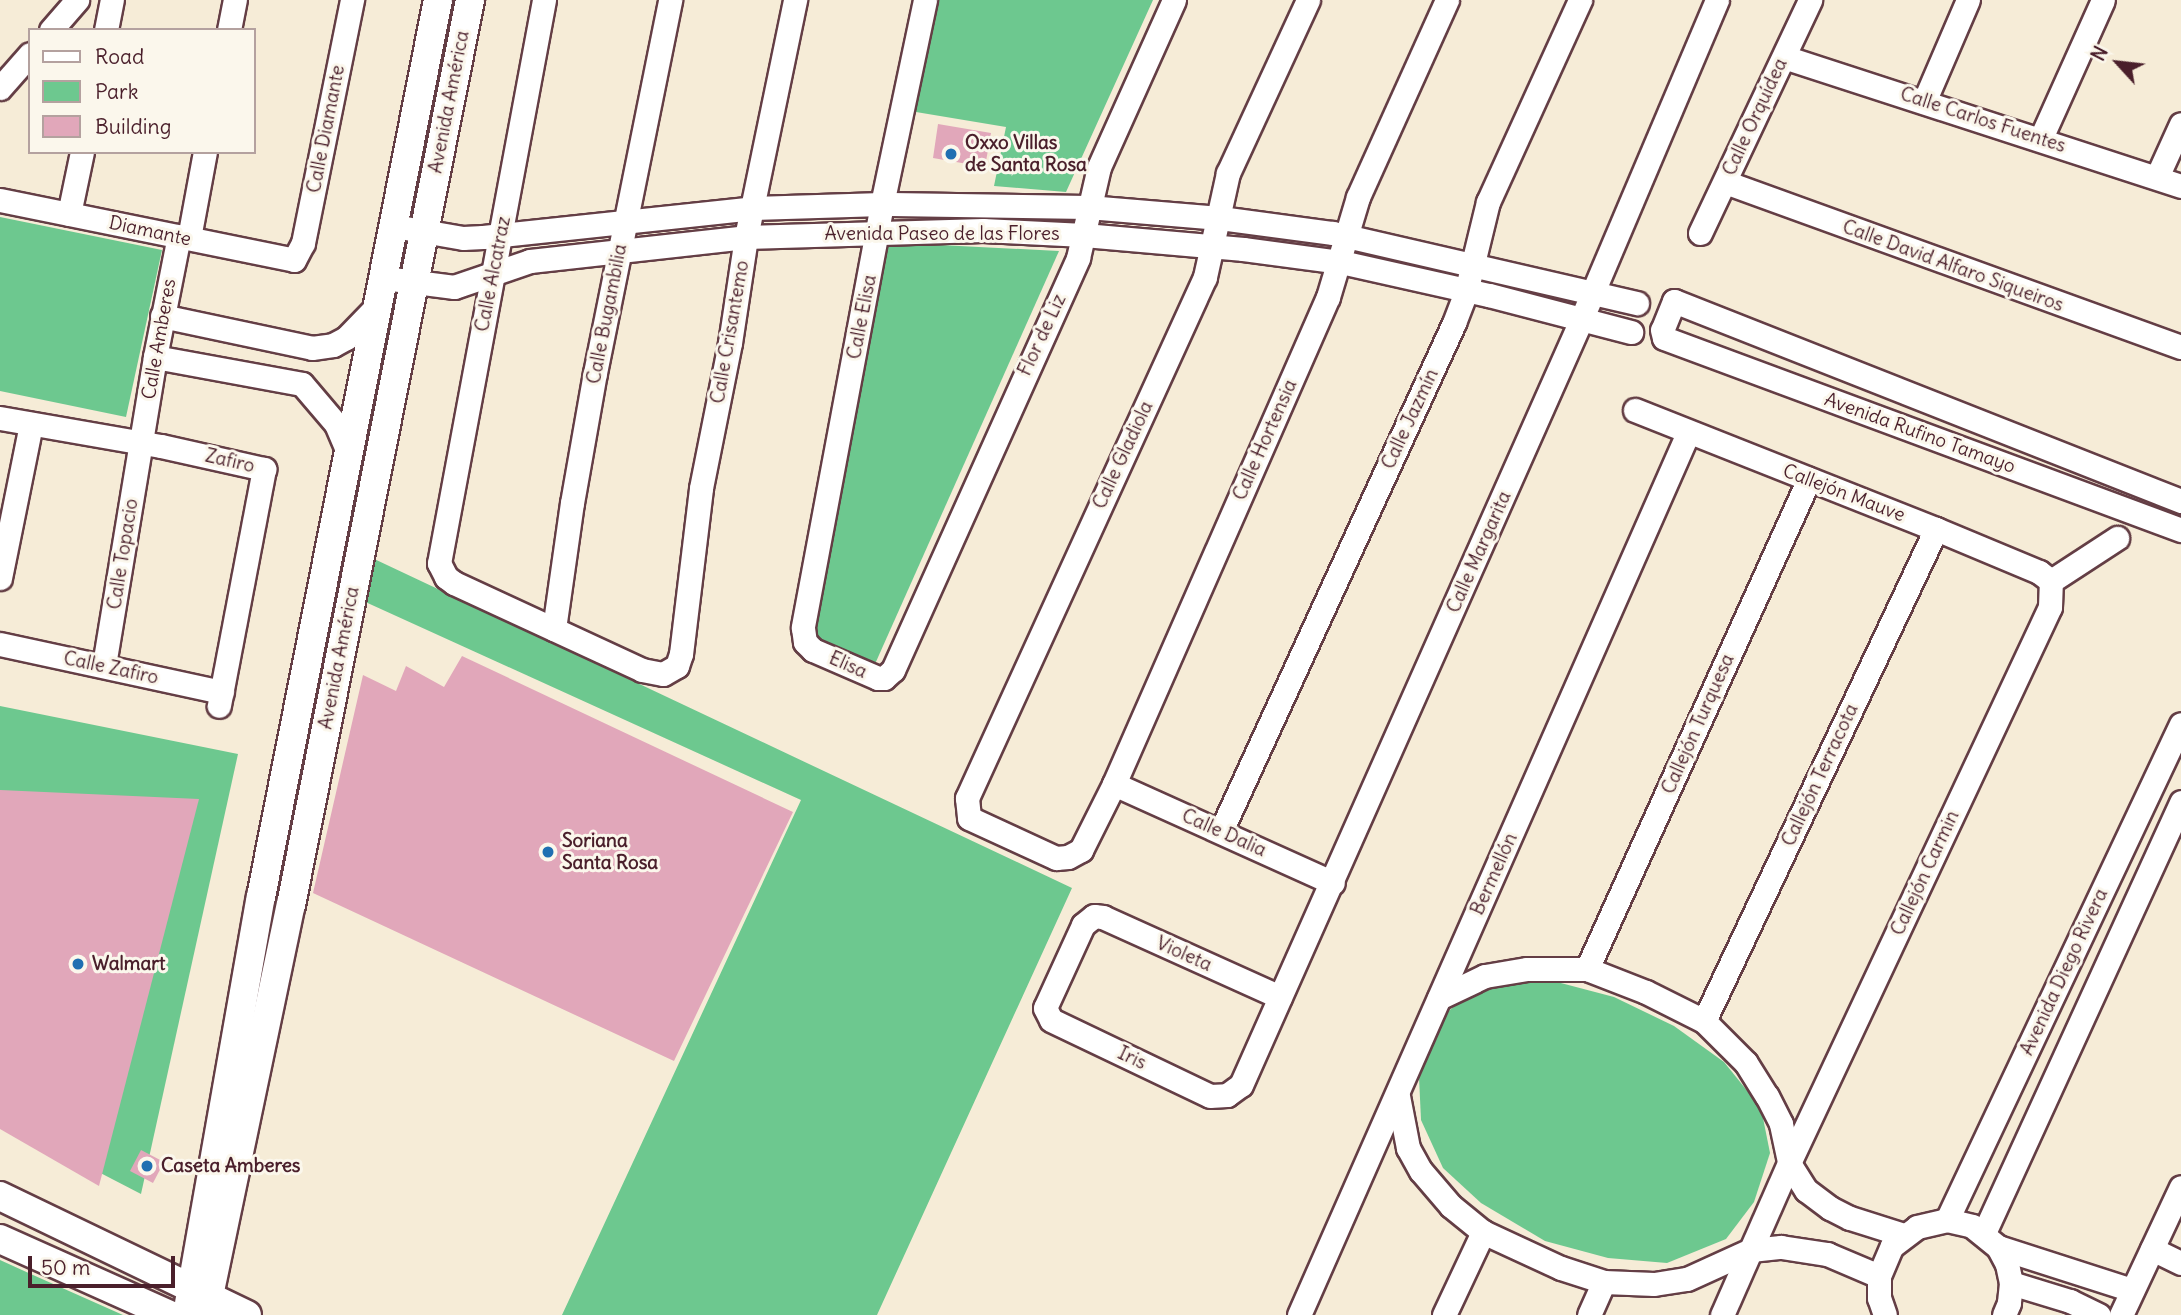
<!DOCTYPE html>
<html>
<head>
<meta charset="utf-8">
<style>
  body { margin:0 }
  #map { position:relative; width:2181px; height:1315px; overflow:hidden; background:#f6ecd7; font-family:Delius,sans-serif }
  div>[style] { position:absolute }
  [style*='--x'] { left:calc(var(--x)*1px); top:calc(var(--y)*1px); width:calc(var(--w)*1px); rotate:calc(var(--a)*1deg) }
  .green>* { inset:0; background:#6dc88f }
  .building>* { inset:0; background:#e1a7ba }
  .roads { filter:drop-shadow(2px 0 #643e45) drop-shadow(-2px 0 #643e45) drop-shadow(0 2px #643e45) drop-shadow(0 -2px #643e45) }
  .minor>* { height:23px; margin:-11.5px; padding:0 11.5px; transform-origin:11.5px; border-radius:11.5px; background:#fff }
  .major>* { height:28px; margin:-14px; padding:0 14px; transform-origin:14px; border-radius:14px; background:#fff }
  .dots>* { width:19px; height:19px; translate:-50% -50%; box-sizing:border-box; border:4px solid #fbf7ec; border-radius:50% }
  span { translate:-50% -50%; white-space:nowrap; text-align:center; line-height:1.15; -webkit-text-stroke:6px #fbf7ec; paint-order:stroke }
  .street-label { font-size:19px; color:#4a1f2b }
  .poi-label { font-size:19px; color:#4a1f2b; font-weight:700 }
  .left { translate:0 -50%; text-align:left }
  .legend { position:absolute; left:28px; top:28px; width:228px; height:126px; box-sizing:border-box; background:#fbf7ec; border:2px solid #b4a19f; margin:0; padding:9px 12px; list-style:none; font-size:21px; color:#4a1f2b }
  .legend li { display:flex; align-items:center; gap:14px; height:35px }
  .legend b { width:35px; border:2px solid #b4a19f }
  .north { position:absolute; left:2083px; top:28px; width:70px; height:70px; -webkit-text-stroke:5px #fbf7ec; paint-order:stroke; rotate:297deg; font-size:19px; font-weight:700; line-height:28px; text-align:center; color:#4a1f2b }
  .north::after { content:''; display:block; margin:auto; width:24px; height:32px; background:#4a1f2b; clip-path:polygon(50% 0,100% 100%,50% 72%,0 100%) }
  .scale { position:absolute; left:28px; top:1256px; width:147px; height:32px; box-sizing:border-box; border:4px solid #4a1f2b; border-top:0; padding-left:9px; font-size:21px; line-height:24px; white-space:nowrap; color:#4a1f2b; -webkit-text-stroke:5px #fbf7ec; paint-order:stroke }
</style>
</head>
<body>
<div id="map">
  <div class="green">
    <div style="clip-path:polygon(935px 0,1153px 0,1066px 192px,994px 186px,1006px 127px,910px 111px)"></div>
    <div style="clip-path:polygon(0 217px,162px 250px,126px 417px,0 391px)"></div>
    <div style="clip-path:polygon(881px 242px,1059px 251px,875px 664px,813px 639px)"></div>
    <div style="clip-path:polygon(370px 557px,1072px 888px,877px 1315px,562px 1315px,801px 800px,361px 600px)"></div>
    <div style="clip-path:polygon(0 706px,238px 754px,141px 1194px,0 1121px)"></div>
    <div style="clip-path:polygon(1518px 979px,1557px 982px,1614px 997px,1674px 1026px,1724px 1062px,1761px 1108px,1770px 1153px,1754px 1202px,1726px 1239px,1667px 1263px,1608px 1258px,1545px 1241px,1481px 1203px,1443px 1168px,1421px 1120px,1419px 1077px,1429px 1047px,1446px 1013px,1477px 988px)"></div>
    <div style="clip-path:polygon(0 1260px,33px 1275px,123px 1315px,0 1315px)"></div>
  </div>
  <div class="building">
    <div style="clip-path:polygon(938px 124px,991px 133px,985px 167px,933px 158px)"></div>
    <div style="clip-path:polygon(462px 656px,793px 812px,674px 1061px,313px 893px,363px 675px,396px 691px,406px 666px,444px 687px)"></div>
    <div style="clip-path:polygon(0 790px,199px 799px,99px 1186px,0 1129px)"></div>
    <div style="clip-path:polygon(141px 1150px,164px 1162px,153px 1183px,130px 1171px)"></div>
  </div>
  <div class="roads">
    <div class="minor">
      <div style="--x:544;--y:0;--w:573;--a:100.56"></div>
      <div style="--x:439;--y:563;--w:16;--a:63"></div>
      <div style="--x:446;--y:577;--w:10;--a:37"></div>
      <div style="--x:454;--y:583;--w:207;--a:24.8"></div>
      <div style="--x:642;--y:670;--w:21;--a:11"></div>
      <div style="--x:663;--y:674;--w:16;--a:-30"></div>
      <div style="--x:677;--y:666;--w:13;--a:-72"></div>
      <div style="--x:681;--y:654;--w:167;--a:-83.1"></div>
      <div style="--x:701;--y:488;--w:148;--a:-78.7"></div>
      <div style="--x:730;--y:343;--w:107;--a:-81.4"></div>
      <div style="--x:746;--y:237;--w:242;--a:-78.3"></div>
      <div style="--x:925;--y:0;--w:208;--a:101.9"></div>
      <div style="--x:882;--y:204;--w:431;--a:100.6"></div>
      <div style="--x:803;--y:628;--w:14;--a:82"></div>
      <div style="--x:805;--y:642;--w:11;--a:45"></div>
      <div style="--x:813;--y:650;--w:71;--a:23.3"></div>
      <div style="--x:878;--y:678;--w:6;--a:0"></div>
      <div style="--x:884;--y:678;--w:12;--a:-42"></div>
      <div style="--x:893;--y:670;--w:452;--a:-65.8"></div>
      <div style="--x:1078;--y:258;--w:93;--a:-77"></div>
      <div style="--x:1099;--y:167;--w:183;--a:-65.8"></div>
      <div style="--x:1308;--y:0;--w:191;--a:114.8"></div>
      <div style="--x:1228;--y:173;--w:107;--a:102.5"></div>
      <div style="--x:1205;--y:277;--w:573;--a:114.55"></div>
      <div style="--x:967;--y:798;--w:20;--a:84"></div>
      <div style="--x:969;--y:818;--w:96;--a:24.7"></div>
      <div style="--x:1056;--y:858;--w:12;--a:-5"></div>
      <div style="--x:1068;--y:857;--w:15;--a:-28"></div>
      <div style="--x:1081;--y:850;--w:74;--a:-63.4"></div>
      <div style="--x:1114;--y:784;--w:532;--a:-66.28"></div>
      <div style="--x:1328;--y:297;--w:104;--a:-73.3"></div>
      <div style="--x:1358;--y:197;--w:216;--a:-65.7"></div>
      <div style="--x:51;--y:30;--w:40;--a:-49"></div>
      <div style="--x:106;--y:30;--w:31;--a:-79"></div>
      <div style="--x:229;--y:30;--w:31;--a:-79"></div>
      <div style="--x:1784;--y:57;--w:417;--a:18"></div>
      <div style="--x:0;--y:88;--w:45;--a:-48.6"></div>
      <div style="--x:1924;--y:102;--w:111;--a:-66.7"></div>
      <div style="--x:2041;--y:138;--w:151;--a:-65.8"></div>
      <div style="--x:2157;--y:177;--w:58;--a:-65.6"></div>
      <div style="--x:1725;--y:182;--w:485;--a:19.9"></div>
      <div style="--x:0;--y:200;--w:300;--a:11.5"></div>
      <div style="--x:294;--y:260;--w:19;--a:-62"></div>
      <div style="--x:303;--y:243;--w:248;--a:-78.6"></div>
      <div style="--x:69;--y:214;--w:63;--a:-78.2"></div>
      <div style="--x:394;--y:226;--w:70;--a:9.9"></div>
      <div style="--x:463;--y:238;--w:20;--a:-3"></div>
      <div style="--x:483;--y:237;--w:272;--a:-6.1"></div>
      <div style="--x:753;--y:208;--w:129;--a:-1.8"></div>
      <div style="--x:882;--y:204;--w:206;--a:0.8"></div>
      <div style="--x:1088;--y:207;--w:132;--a:4.8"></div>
      <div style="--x:1220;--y:218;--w:114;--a:7.6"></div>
      <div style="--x:1333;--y:233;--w:312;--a:13"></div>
      <div style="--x:1700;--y:233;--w:258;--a:-64.7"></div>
      <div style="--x:189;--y:238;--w:87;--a:-79.5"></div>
      <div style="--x:384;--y:278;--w:71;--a:7.3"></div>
      <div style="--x:454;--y:287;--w:80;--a:-18.9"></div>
      <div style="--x:530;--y:261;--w:217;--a:-6.3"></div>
      <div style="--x:746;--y:237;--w:237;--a:-1.7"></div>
      <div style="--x:983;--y:230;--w:101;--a:2.8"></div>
      <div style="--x:1084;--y:235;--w:160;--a:5"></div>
      <div style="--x:1243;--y:249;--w:99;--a:7.6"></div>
      <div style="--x:1341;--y:262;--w:152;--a:12.6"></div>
      <div style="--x:1489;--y:295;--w:147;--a:14.6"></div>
      <div style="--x:162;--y:316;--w:153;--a:12"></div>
      <div style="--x:312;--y:348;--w:21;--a:-8"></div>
      <div style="--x:333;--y:345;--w:15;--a:-28"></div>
      <div style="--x:346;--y:338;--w:47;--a:-45.9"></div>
      <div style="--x:155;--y:357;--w:149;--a:10.4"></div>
      <div style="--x:302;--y:384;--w:52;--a:49.6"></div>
      <div style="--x:336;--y:424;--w:33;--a:67"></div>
      <div style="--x:1635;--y:410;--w:324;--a:21.6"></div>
      <div style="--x:1936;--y:529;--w:112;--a:22.7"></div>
      <div style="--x:2039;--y:572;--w:15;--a:37"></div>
      <div style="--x:0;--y:418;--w:163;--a:9.9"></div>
      <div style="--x:161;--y:446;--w:106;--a:12.6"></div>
      <div style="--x:264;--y:469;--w:241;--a:100.8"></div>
      <div style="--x:2181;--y:501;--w:545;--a:-158.47"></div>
      <div style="--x:1674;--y:301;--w:31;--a:112"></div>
      <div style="--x:1662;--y:330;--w:8;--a:76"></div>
      <div style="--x:1664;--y:338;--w:552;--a:20.37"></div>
      <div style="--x:0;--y:578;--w:157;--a:-78.6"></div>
      <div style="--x:2051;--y:581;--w:79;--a:-33.1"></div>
      <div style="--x:554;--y:629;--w:127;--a:-81.9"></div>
      <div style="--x:572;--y:503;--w:132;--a:-80"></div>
      <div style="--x:595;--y:373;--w:380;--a:-78.6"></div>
      <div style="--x:0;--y:644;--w:227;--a:12.2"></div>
      <div style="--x:104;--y:665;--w:312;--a:-80.6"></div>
      <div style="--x:155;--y:357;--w:123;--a:-78.8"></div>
      <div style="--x:1114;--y:784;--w:240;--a:24.3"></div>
      <div style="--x:1221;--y:831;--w:559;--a:-65.36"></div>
      <div style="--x:1454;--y:323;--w:33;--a:-69"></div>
      <div style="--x:1466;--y:292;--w:93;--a:-76.3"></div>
      <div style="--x:1488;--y:202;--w:222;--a:-65.5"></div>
      <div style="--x:1587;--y:969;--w:538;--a:-65.63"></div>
      <div style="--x:1280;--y:997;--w:194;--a:-155.7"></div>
      <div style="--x:1103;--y:917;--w:9;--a:-174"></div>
      <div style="--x:1094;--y:916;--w:14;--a:141"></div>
      <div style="--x:1083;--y:925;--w:91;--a:114.6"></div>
      <div style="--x:1045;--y:1008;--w:13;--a:63"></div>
      <div style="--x:1051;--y:1020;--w:176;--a:25.5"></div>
      <div style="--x:1210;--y:1096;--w:17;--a:-3"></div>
      <div style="--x:1227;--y:1095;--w:17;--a:-36"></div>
      <div style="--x:1241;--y:1085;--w:839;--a:-66.03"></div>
      <div style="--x:1582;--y:318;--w:345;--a:-67"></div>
      <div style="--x:1439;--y:998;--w:51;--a:-25.6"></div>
      <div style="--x:1485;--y:976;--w:43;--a:-9.5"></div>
      <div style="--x:1527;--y:969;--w:60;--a:0"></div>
      <div style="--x:1587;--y:969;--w:63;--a:21.3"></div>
      <div style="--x:1646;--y:992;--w:65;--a:26.6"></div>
      <div style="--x:1704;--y:1021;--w:59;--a:45"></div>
      <div style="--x:1746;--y:1063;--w:39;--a:58"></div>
      <div style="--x:1767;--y:1096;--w:31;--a:63"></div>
      <div style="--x:1781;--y:1124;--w:40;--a:78"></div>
      <div style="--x:1789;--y:1163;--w:32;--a:58"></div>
      <div style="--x:1806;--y:1190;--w:30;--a:37"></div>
      <div style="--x:1830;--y:1208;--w:22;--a:27"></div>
      <div style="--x:1850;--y:1218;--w:57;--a:17.5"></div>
      <div style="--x:1704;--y:1021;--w:544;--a:-64.75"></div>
      <div style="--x:1398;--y:1096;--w:53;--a:79.1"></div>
      <div style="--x:1408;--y:1148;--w:26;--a:61"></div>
      <div style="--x:1421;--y:1171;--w:46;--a:49.4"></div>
      <div style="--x:1451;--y:1206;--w:41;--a:39.1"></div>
      <div style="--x:1483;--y:1232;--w:86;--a:24.8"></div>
      <div style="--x:1561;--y:1268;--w:45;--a:18"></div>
      <div style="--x:1604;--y:1282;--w:50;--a:2.3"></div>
      <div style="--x:1654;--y:1284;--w:33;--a:-9"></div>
      <div style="--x:1687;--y:1279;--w:70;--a:-24.4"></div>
      <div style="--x:1751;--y:1250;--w:30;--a:-6"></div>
      <div style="--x:1781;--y:1247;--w:47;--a:8.7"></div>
      <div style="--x:1827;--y:1254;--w:56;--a:22.9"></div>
      <div style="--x:1947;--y:1220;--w:548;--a:-64.74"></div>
      <div style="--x:1984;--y:1233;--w:474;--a:-65.4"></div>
      <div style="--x:1998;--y:1247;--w:141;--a:17.8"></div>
      <div style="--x:2152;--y:1249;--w:32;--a:26"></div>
      <div style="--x:2011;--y:1283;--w:62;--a:17"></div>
      <div style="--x:2070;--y:1301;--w:32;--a:26"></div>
      <div style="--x:1299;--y:1315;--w:964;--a:-66.2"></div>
      <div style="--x:1444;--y:1315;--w:92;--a:-64.8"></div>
      <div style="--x:1589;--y:1315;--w:36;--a:-66"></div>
      <div style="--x:1722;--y:1315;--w:166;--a:-66.2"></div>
      <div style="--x:1789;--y:1163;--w:614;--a:-64.85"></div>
      <div style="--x:2050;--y:607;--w:26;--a:-88"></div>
      <div style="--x:1885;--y:1315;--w:18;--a:-109"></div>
      <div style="--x:1879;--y:1298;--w:22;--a:-90"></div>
      <div style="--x:1879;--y:1276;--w:33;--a:-67"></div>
      <div style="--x:1892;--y:1246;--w:31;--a:-37"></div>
      <div style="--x:1917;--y:1227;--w:31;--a:-13"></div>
      <div style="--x:1947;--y:1220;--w:26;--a:13"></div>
      <div style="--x:1972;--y:1226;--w:33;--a:39"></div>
      <div style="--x:1998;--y:1247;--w:19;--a:62"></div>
      <div style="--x:2007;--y:1264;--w:19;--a:78"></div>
      <div style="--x:2011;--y:1283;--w:20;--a:96"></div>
      <div style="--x:2009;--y:1303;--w:13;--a:113"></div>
      <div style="--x:2121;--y:1315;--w:141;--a:-64.9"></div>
    </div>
    <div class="major">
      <div style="--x:0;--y:1196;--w:274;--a:25.7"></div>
      <div style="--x:0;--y:1239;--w:186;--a:24.1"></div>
      <div style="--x:187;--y:1315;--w:424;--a:-80"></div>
      <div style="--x:261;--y:897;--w:914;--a:-78.84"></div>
      <div style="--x:205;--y:1315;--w:419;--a:-78.2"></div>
      <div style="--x:291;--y:905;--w:923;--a:-78.81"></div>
    </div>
  </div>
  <div class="dots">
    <div style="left:951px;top:154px;background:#1f6fb2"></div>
    <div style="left:548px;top:852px;background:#1f6fb2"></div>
    <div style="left:78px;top:964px;background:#1f6fb2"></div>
    <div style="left:147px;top:1166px;background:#1f6fb2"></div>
  </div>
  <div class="street-label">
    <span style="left:449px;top:102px;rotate:-79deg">Avenida América</span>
    <span style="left:1755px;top:117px;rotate:-65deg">Calle Orquídea</span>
    <span style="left:1983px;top:120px;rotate:18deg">Calle Carlos Fuentes</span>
    <span style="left:326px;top:129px;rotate:-79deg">Calle Diamante</span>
    <span style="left:150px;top:231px;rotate:12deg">Diamante</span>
    <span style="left:942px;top:234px">Avenida Paseo de las Flores</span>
    <span style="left:1953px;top:266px;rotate:20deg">Calle David Alfaro Siqueiros</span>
    <span style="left:493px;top:274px;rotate:-79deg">Calle Alcatraz</span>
    <span style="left:607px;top:314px;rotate:-79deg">Calle Bugambilia</span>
    <span style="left:862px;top:317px;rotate:-79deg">Calle Elisa</span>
    <span style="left:730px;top:332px;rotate:-80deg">Calle Crisantemo</span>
    <span style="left:1042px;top:335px;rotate:-65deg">Flor de Liz</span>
    <span style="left:159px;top:339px;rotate:-80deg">Calle Amberes</span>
    <span style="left:1410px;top:419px;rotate:-65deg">Calle Jazmín</span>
    <span style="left:1920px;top:433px;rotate:20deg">Avenida Rufino Tamayo</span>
    <span style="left:1265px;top:440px;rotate:-66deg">Calle Hortensia</span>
    <span style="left:1123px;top:455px;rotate:-65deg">Calle Gladiola</span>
    <span style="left:230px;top:461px;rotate:13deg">Zafiro</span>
    <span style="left:1844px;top:493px;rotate:21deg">Callejón Mauve</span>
    <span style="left:1479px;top:552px;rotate:-66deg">Calle Margarita</span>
    <span style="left:123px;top:554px;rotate:-81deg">Calle Topacio</span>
    <span style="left:339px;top:658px;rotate:-79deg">Avenida América</span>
    <span style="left:848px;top:665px;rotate:24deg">Elisa</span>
    <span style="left:111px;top:668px;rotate:12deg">Calle Zafiro</span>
    <span style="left:1698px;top:724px;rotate:-66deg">Callejón Turquesa</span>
    <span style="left:1820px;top:775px;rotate:-65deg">Callejón Terracota</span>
    <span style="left:1224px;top:833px;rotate:24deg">Calle Dalia</span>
    <span style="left:1925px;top:873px;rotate:-65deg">Callejón Carmin</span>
    <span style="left:1494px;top:874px;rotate:-66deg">Bermellón</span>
    <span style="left:1184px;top:954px;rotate:24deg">Violeta</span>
    <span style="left:2064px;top:972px;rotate:-65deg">Avenida Diego Rivera</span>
    <span style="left:1132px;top:1058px;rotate:25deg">Iris</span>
  </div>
  <div class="poi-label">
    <span class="left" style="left:965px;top:154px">Oxxo Villas<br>de Santa Rosa</span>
    <span class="left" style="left:562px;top:852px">Soriana<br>Santa Rosa</span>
    <span class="left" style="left:92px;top:964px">Walmart</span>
    <span class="left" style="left:161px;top:1166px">Caseta Amberes</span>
  </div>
  <ul class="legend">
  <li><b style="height:9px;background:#fff"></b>Road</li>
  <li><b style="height:19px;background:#6dc88f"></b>Park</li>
  <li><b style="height:19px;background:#e1a7ba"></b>Building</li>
  </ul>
  <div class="north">N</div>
  <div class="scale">50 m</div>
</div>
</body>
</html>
